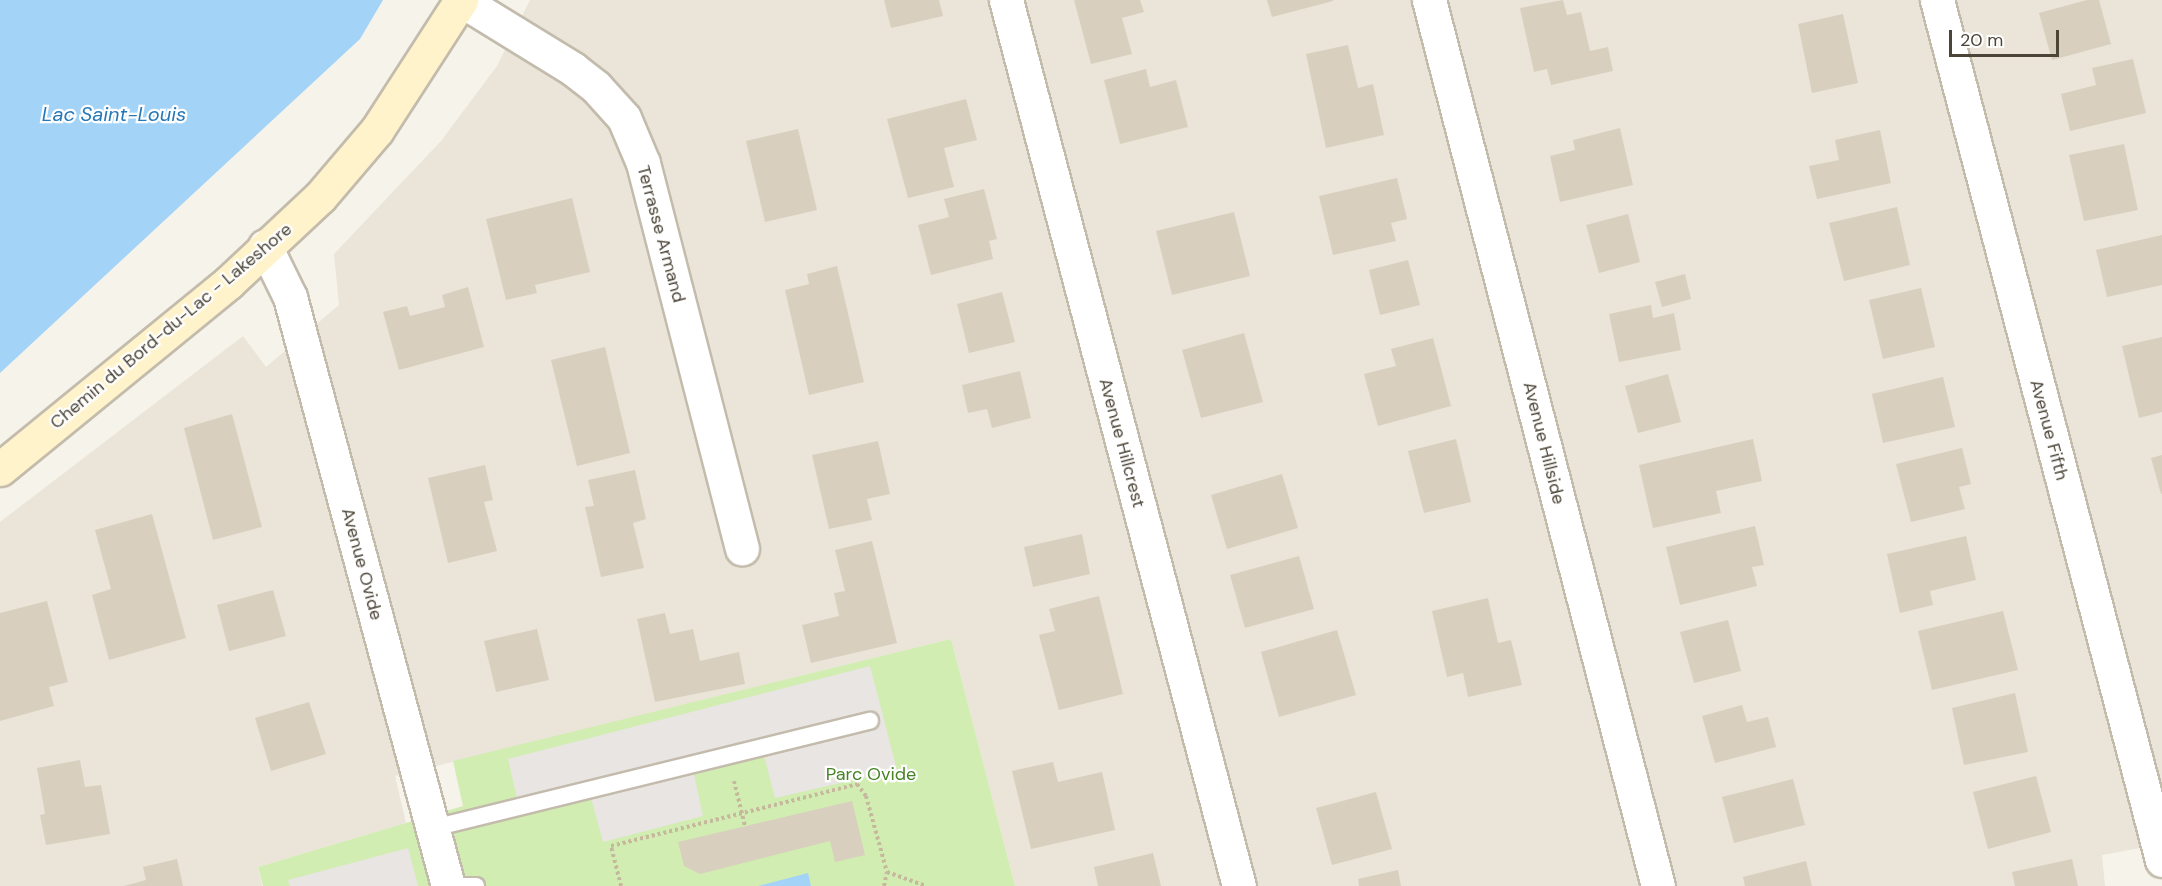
<!DOCTYPE html>
<html>
<head>
<meta charset="utf-8">
<style>
  body { margin:0 }
  #map { position:relative; width:2162px; height:886px; overflow:hidden; background:#f6f3ea; font-family:"DM Sans",sans-serif }
  div>[style] { position:absolute }
  [style*='--x'] { left:calc(var(--x)*1px); top:calc(var(--y)*1px); width:calc(var(--w)*1px); rotate:calc(var(--a)*1deg) }
  .residential>* { inset:0; background:#eae5d8 }
  .green>* { inset:0; background:#d1edb1 }
  .parking>* { inset:0; background:#e8e5e2 }
  .water>* { inset:0; background:#a3d3f6 }
  .building>* { inset:0; background:#d9cfbf }
  .path>* { height:4px; margin-top:-2px; transform-origin:0; background:repeating-linear-gradient(90deg,#c6b89c 0 3px,transparent 0 6px) }
  .roads { filter:drop-shadow(2px 0 #c3bbac) drop-shadow(-2px 0 #c3bbac) drop-shadow(0 2px #c3bbac) drop-shadow(0 -2px #c3bbac) }
  .lane>* { height:16px; margin:-8px; padding:0 8px; transform-origin:8px; border-radius:8px; background:#fff }
  .street>* { height:33px; margin:-16.5px; padding:0 16.5px; transform-origin:16.5px; border-radius:16.5px; background:#fff }
  .secondary>* { height:33px; margin:-16.5px; padding:0 16.5px; transform-origin:16.5px; border-radius:16.5px; background:#fff3cb }
  span { translate:-50% -50%; white-space:nowrap; text-align:center; line-height:1.15; -webkit-text-stroke:4.5px #fff; paint-order:stroke }
  .street-label { font-size:18px; color:#4b4437 }
  .park-label { font-size:18px; color:#468325 }
  .water-label { font-size:20px; color:#2578b8; font-style:italic }
  .scale { position:absolute; left:1949px; top:30px; width:110px; height:27px; box-sizing:border-box; border:3px solid #4b4437; border-top:0; padding-left:8px; font-size:18px; line-height:21px; white-space:nowrap; color:#4b4437; -webkit-text-stroke:4px #fff; paint-order:stroke }
</style>
</head>
<body>
<div id="map">
  <div class="residential">
    <div style="clip-path:polygon(530px 0,2162px 0,2162px 844px,2102px 855px,2105px 886px,1015px 886px,951px 639px,395px 776px,406px 823px,258px 867px,262px 886px,0 886px,0 522px,243px 336px,266px 367px,339px 305px,334px 254px,441px 141px,497px 66px)"></div>
  </div>
  <div class="green">
    <div style="clip-path:polygon(951px 639px,1015px 886px,263px 886px,258px 867px,463px 806px,453px 761px)"></div>
  </div>
  <div class="parking">
    <div style="clip-path:polygon(870px 666px,897px 770px,775px 798px,762px 748px,692px 765px,703px 816px,603px 842px,589px 790px,519px 807px,508px 759px)"></div>
    <div style="clip-path:polygon(408px 848px,418px 886px,290px 886px,288px 880px)"></div>
  </div>
  <div class="water">
    <div style="clip-path:polygon(0 0,383px 0,360px 39px,0 373px)"></div>
    <div style="clip-path:polygon(808px 873px,811px 886px,758px 886px)"></div>
  </div>
  <div class="building">
    <div style="clip-path:polygon(884px 0,939px 0,943px 16px,891px 28px)"></div>
    <div style="clip-path:polygon(1074px 0,1140px 0,1144px 12px,1122px 18px,1132px 54px,1091px 64px)"></div>
    <div style="clip-path:polygon(1267px 0,1333px 0,1333px 1px,1272px 17px)"></div>
    <div style="clip-path:polygon(1563px 0,1567px 15px,1581px 12px,1590px 51px,1608px 47px,1613px 71px,1551px 85px,1547px 69px,1534px 72px,1520px 8px)"></div>
    <div style="clip-path:polygon(2087px 0,2099px 0,2111px 44px,2052px 60px,2039px 13px)"></div>
    <div style="clip-path:polygon(1843px 14px,1858px 83px,1812px 93px,1798px 24px)"></div>
    <div style="clip-path:polygon(1348px 45px,1358px 88px,1373px 84px,1384px 135px,1326px 148px,1306px 54px)"></div>
    <div style="clip-path:polygon(2133px 59px,2146px 113px,2070px 131px,2061px 94px,2096px 85px,2092px 68px)"></div>
    <div style="clip-path:polygon(1146px 69px,1150px 87px,1176px 80px,1188px 127px,1120px 144px,1104px 80px)"></div>
    <div style="clip-path:polygon(966px 99px,977px 140px,944px 148px,954px 187px,908px 198px,887px 119px)"></div>
    <div style="clip-path:polygon(1620px 128px,1633px 185px,1560px 202px,1550px 156px,1575px 150px,1573px 140px)"></div>
    <div style="clip-path:polygon(798px 129px,817px 210px,765px 222px,746px 141px)"></div>
    <div style="clip-path:polygon(1880px 130px,1891px 183px,1817px 199px,1809px 166px,1839px 160px,1835px 140px)"></div>
    <div style="clip-path:polygon(2124px 144px,2138px 210px,2084px 221px,2069px 155px)"></div>
    <div style="clip-path:polygon(1397px 178px,1407px 219px,1391px 223px,1396px 241px,1333px 255px,1319px 196px)"></div>
    <div style="clip-path:polygon(984px 189px,997px 239px,989px 241px,993px 259px,931px 275px,918px 225px,949px 217px,944px 199px)"></div>
    <div style="clip-path:polygon(572px 198px,590px 272px,535px 285px,537px 293px,506px 300px,486px 219px)"></div>
    <div style="clip-path:polygon(1897px 207px,1910px 265px,1844px 281px,1829px 223px)"></div>
    <div style="clip-path:polygon(1234px 212px,1250px 276px,1172px 295px,1156px 231px)"></div>
    <div style="clip-path:polygon(1628px 214px,1640px 262px,1599px 273px,1586px 225px)"></div>
    <div style="clip-path:polygon(2162px 235px,2162px 285px,2107px 297px,2096px 250px)"></div>
    <div style="clip-path:polygon(1408px 260px,1420px 305px,1380px 315px,1369px 270px)"></div>
    <div style="clip-path:polygon(837px 266px,864px 382px,809px 395px,785px 290px,809px 284px,807px 274px)"></div>
    <div style="clip-path:polygon(1685px 274px,1691px 299px,1662px 307px,1655px 282px)"></div>
    <div style="clip-path:polygon(468px 287px,484px 347px,399px 370px,383px 312px,407px 306px,410px 316px,445px 307px,442px 295px)"></div>
    <div style="clip-path:polygon(1921px 288px,1935px 347px,1883px 359px,1869px 300px)"></div>
    <div style="clip-path:polygon(1002px 292px,1015px 342px,969px 353px,957px 304px)"></div>
    <div style="clip-path:polygon(1651px 305px,1653px 318px,1674px 313px,1681px 350px,1619px 362px,1609px 314px)"></div>
    <div style="clip-path:polygon(1244px 333px,1263px 402px,1201px 418px,1182px 350px)"></div>
    <div style="clip-path:polygon(2162px 337px,2162px 412px,2139px 418px,2122px 346px)"></div>
    <div style="clip-path:polygon(1433px 338px,1451px 406px,1378px 426px,1364px 374px,1396px 366px,1391px 349px)"></div>
    <div style="clip-path:polygon(605px 347px,630px 453px,577px 466px,551px 360px)"></div>
    <div style="clip-path:polygon(1020px 371px,1031px 418px,992px 428px,987px 409px,968px 413px,962px 385px)"></div>
    <div style="clip-path:polygon(1668px 374px,1681px 422px,1638px 433px,1625px 386px)"></div>
    <div style="clip-path:polygon(1943px 377px,1955px 427px,1883px 443px,1872px 394px)"></div>
    <div style="clip-path:polygon(232px 414px,262px 527px,213px 540px,184px 428px)"></div>
    <div style="clip-path:polygon(1456px 439px,1471px 502px,1424px 513px,1408px 451px)"></div>
    <div style="clip-path:polygon(1753px 439px,1762px 481px,1716px 491px,1721px 513px,1653px 528px,1639px 465px)"></div>
    <div style="clip-path:polygon(878px 441px,890px 494px,867px 499px,872px 520px,829px 529px,812px 455px)"></div>
    <div style="clip-path:polygon(1962px 448px,1971px 484px,1959px 487px,1965px 509px,1911px 522px,1896px 464px)"></div>
    <div style="clip-path:polygon(2162px 455px,2162px 494px,2161px 494px,2151px 458px)"></div>
    <div style="clip-path:polygon(485px 465px,493px 500px,484px 502px,497px 551px,448px 563px,428px 478px)"></div>
    <div style="clip-path:polygon(635px 470px,646px 519px,633px 523px,644px 568px,601px 577px,585px 507px,594px 506px,588px 480px)"></div>
    <div style="clip-path:polygon(1282px 474px,1298px 528px,1227px 549px,1211px 495px)"></div>
    <div style="clip-path:polygon(152px 514px,186px 638px,109px 660px,92px 595px,111px 589px,95px 530px)"></div>
    <div style="clip-path:polygon(1755px 526px,1764px 565px,1752px 567px,1757px 586px,1680px 605px,1666px 547px)"></div>
    <div style="clip-path:polygon(1082px 534px,1090px 574px,1033px 587px,1024px 547px)"></div>
    <div style="clip-path:polygon(1966px 536px,1976px 580px,1930px 591px,1933px 605px,1900px 613px,1887px 554px)"></div>
    <div style="clip-path:polygon(872px 541px,897px 643px,811px 663px,802px 625px,839px 616px,834px 593px,845px 591px,835px 550px)"></div>
    <div style="clip-path:polygon(1299px 556px,1314px 609px,1245px 628px,1230px 575px)"></div>
    <div style="clip-path:polygon(273px 590px,286px 636px,229px 651px,217px 605px)"></div>
    <div style="clip-path:polygon(1099px 596px,1123px 694px,1059px 710px,1039px 635px,1055px 631px,1049px 609px)"></div>
    <div style="clip-path:polygon(1488px 598px,1498px 643px,1511px 640px,1522px 685px,1468px 697px,1463px 673px,1447px 677px,1432px 611px)"></div>
    <div style="clip-path:polygon(47px 601px,68px 682px,49px 687px,54px 706px,0 721px,0 613px)"></div>
    <div style="clip-path:polygon(2003px 611px,2018px 670px,1932px 690px,1918px 631px)"></div>
    <div style="clip-path:polygon(665px 613px,670px 634px,693px 629px,700px 661px,739px 652px,745px 684px,655px 702px,637px 619px)"></div>
    <div style="clip-path:polygon(1728px 620px,1741px 671px,1694px 683px,1680px 632px)"></div>
    <div style="clip-path:polygon(537px 629px,549px 680px,496px 692px,484px 641px)"></div>
    <div style="clip-path:polygon(1337px 630px,1356px 695px,1279px 717px,1261px 652px)"></div>
    <div style="clip-path:polygon(2015px 693px,2028px 752px,1964px 765px,1952px 708px)"></div>
    <div style="clip-path:polygon(309px 702px,326px 754px,271px 771px,255px 718px)"></div>
    <div style="clip-path:polygon(1742px 705px,1747px 722px,1768px 717px,1776px 747px,1715px 763px,1702px 716px)"></div>
    <div style="clip-path:polygon(80px 760px,85px 787px,101px 785px,110px 834px,46px 845px,40px 815px,45px 814px,37px 768px)"></div>
    <div style="clip-path:polygon(1053px 762px,1058px 782px,1102px 772px,1115px 830px,1031px 849px,1012px 771px)"></div>
    <div style="clip-path:polygon(2036px 776px,2051px 832px,1988px 849px,1973px 792px)"></div>
    <div style="clip-path:polygon(1793px 779px,1805px 825px,1734px 843px,1722px 797px)"></div>
    <div style="clip-path:polygon(1376px 792px,1392px 849px,1332px 865px,1316px 808px)"></div>
    <div style="clip-path:polygon(852px 801px,865px 855px,835px 862px,830px 841px,700px 874px,684px 866px,678px 842px)"></div>
    <div style="clip-path:polygon(1153px 853px,1161px 886px,1098px 886px,1094px 867px)"></div>
    <div style="clip-path:polygon(177px 859px,183px 886px,124px 886px,146px 880px,143px 867px)"></div>
    <div style="clip-path:polygon(2072px 859px,2078px 886px,2015px 886px,2012px 872px)"></div>
    <div style="clip-path:polygon(1806px 861px,1812px 886px,1745px 886px,1743px 877px)"></div>
    <div style="clip-path:polygon(1398px 870px,1401px 886px,1359px 886px,1358px 879px)"></div>
  </div>
  <div class="path">
    <div style="--x:734;--y:781;--w:46;--a:76.3"></div>
    <div style="--x:621;--y:886;--w:41;--a:-104"></div>
    <div style="--x:611;--y:846;--w:254;--a:-14.1"></div>
    <div style="--x:857;--y:784;--w:15;--a:53"></div>
    <div style="--x:866;--y:796;--w:79;--a:74.6"></div>
    <div style="--x:887;--y:872;--w:41;--a:19.7"></div>
    <div style="--x:884;--y:886;--w:14;--a:-78"></div>
  </div>
  <div class="roads">
    <div class="lane">
      <div style="--x:433;--y:828;--w:450;--a:-13.8"></div>
      <div style="--x:455;--y:886;--w:21;--a:0"></div>
    </div>
    <div class="street">
      <div style="--x:461;--y:0;--w:132;--a:31.6"></div>
      <div style="--x:573;--y:69;--w:29;--a:38"></div>
      <div style="--x:596;--y:87;--w:42;--a:47.9"></div>
      <div style="--x:624;--y:118;--w:49;--a:67.1"></div>
      <div style="--x:643;--y:163;--w:398;--a:75.6"></div>
      <div style="--x:1006;--y:0;--w:916;--a:75.27"></div>
      <div style="--x:1429;--y:0;--w:915;--a:75.51"></div>
      <div style="--x:1937;--y:0;--w:889;--a:75.34"></div>
      <div style="--x:265;--y:246;--w:57;--a:63.9"></div>
      <div style="--x:290;--y:297;--w:610;--a:74.98"></div>
    </div>
    <div class="secondary">
      <div style="--x:0;--y:469;--w:294;--a:-39.2"></div>
      <div style="--x:228;--y:283;--w:126;--a:-43.1"></div>
      <div style="--x:320;--y:197;--w:88;--a:-49.6"></div>
      <div style="--x:377;--y:130;--w:155;--a:-57.1"></div>
    </div>
  </div>
  <div class="street-label">
    <span style="left:661px;top:234px;rotate:75deg">Terrasse Armand</span>
    <span style="left:171px;top:326px;rotate:-40deg">Chemin du Bord-du-Lac - Lakeshore</span>
    <span style="left:2049px;top:430px;rotate:75deg">Avenue Fifth</span>
    <span style="left:1122px;top:443px;rotate:75deg">Avenue Hillcrest</span>
    <span style="left:1544px;top:443px;rotate:76deg">Avenue Hillside</span>
    <span style="left:362px;top:564px;rotate:75deg">Avenue Ovide</span>
  </div>
  <div class="park-label">
    <span style="left:871px;top:774px">Parc Ovide</span>
  </div>
  <div class="water-label">
    <span style="left:114px;top:114px">Lac Saint-Louis</span>
  </div>
  <div class="scale">20 m</div>
</div>
</body>
</html>
